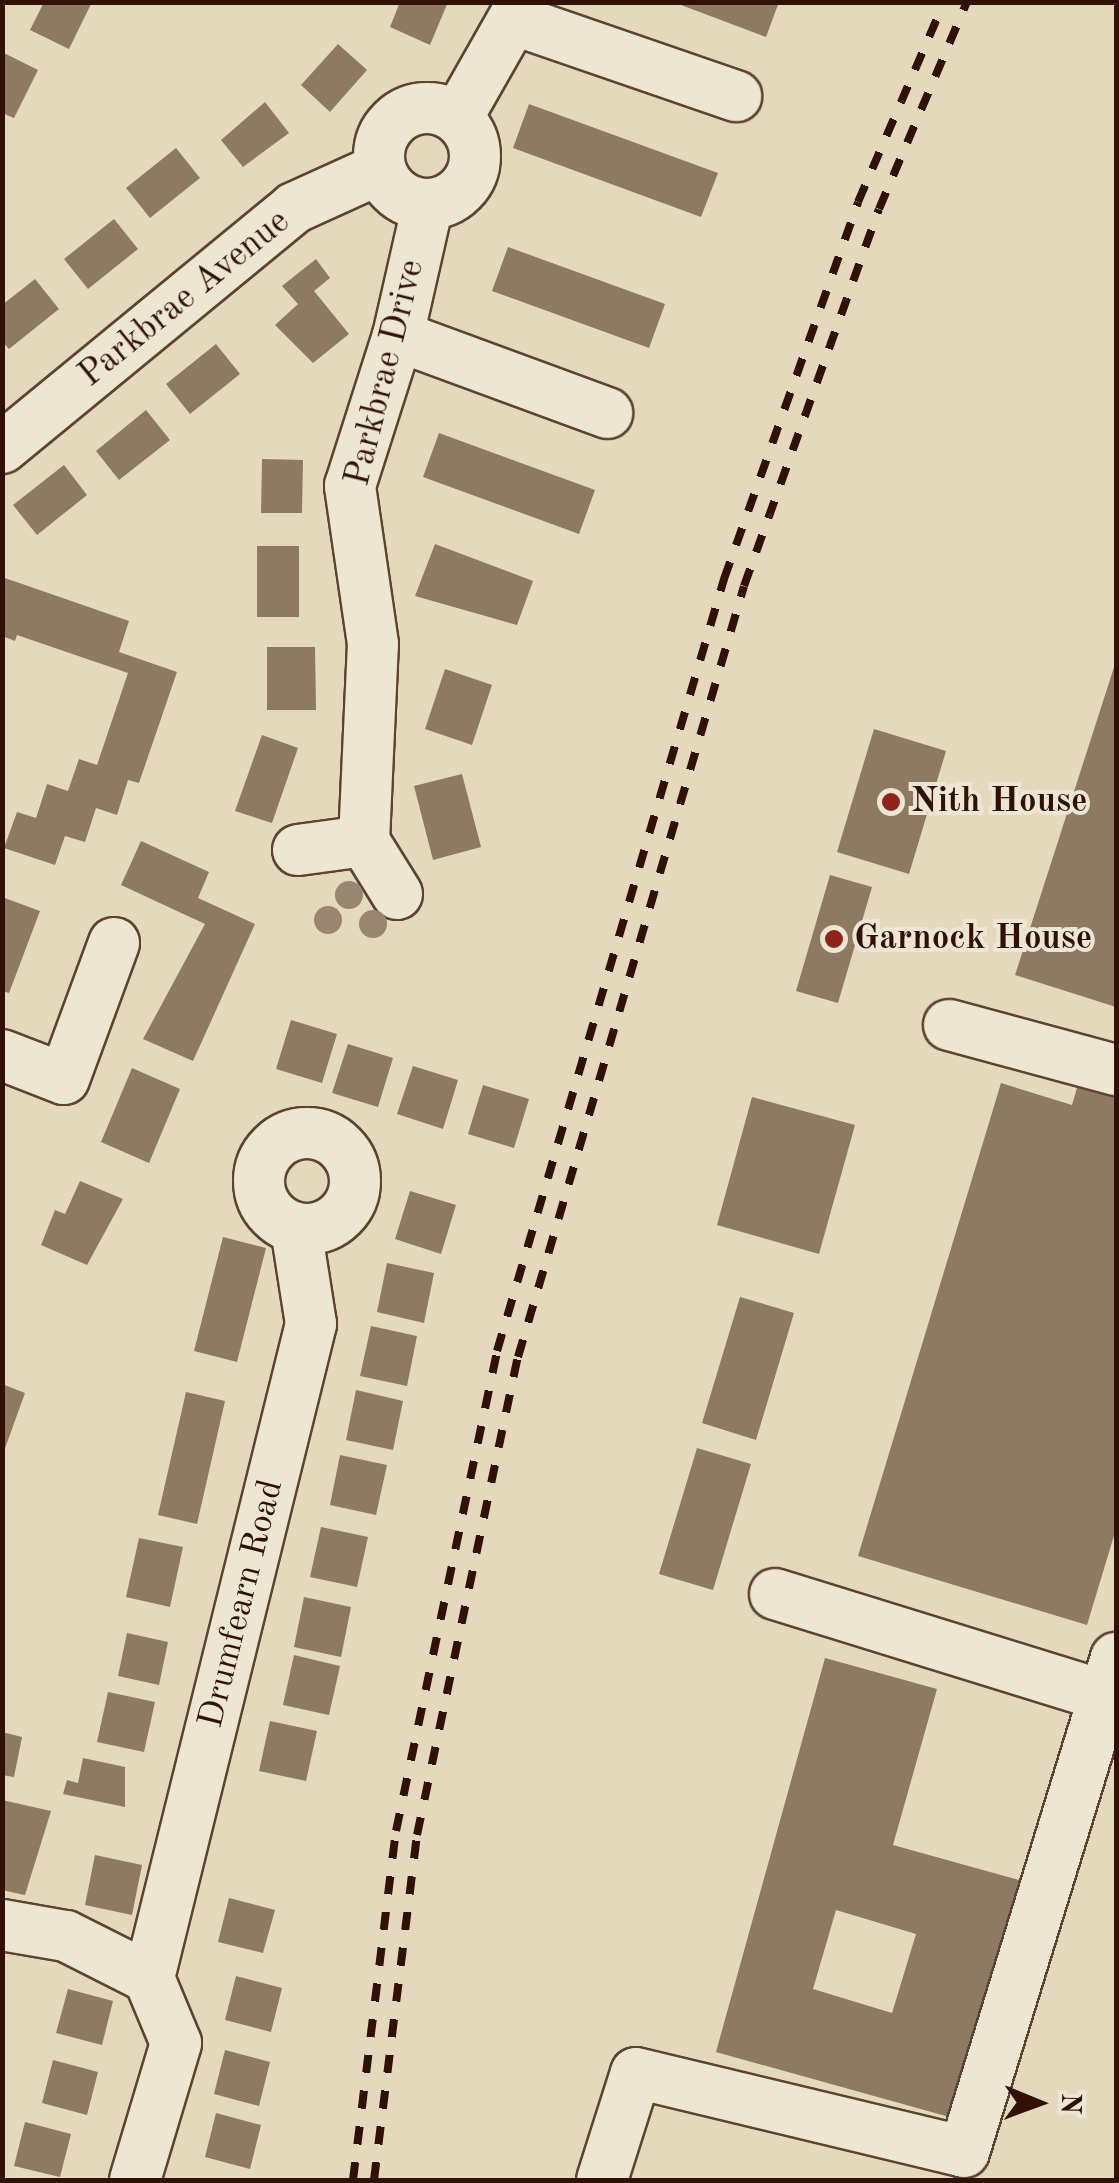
<!DOCTYPE html>
<html>
<head>
<meta charset="utf-8">
<style>
  body { margin:0 }
  #map { position:relative; width:1119px; height:2183px; overflow:hidden; background:#e4d9bc; font-family:"Old Standard TT",serif }
  div>[style] { position:absolute }
  [style*='--x'] { left:calc(var(--x)*1px); top:calc(var(--y)*1px); width:calc(var(--w)*1px); rotate:calc(var(--a)*1deg) }
  .building>* { inset:0; background:#8e7963 }
  .roads { filter:drop-shadow(2px 0 #5d4331) drop-shadow(-2px 0 #5d4331) drop-shadow(0 2px #5d4331) drop-shadow(0 -2px #5d4331) }
  .minor>* { height:50px; margin:-25px; padding:0 25px; transform-origin:25px; border-radius:25px; background:#ede6d3 }
  .minor>.ring { margin:-25px; padding:0; box-sizing:content-box; background:none; border:50px solid #ede6d3; border-radius:50% }
  .rail>* { height:8px; margin-top:-4px; transform-origin:0; background:repeating-linear-gradient(90deg,#301103 0 18px,transparent 0 36px) }
  .trees>* { width:28px; height:28px; margin:-14px; border-radius:50%; background:#9a8670 }
  .dots>* { width:28px; height:28px; translate:-50% -50%; box-sizing:border-box; border:5px solid #ede6d3; border-radius:50% }
  span { translate:-50% -50%; white-space:nowrap; text-align:center; line-height:1.15; -webkit-text-stroke:8px #ede6d3; paint-order:stroke }
  .street-label { font-size:35px; color:#301103 }
  .poi-label { font-size:35px; color:#301103; font-weight:700 }
  .left { translate:0 -50%; text-align:left }
  .frame { position:absolute; inset:0; border:5px solid #301103; pointer-events:none }
  .north { position:absolute; left:989px; top:2053px; width:100px; height:100px; -webkit-text-stroke:8px #ede6d3; paint-order:stroke; rotate:91deg; font-size:28px; font-weight:700; line-height:40px; text-align:center; color:#301103 }
  .north::after { content:''; display:block; margin:auto; width:35px; height:45px; background:#301103; clip-path:polygon(50% 0,100% 100%,50% 72%,0 100%) }
</style>
</head>
<body>
<div id="map">
  <div class="building">
    <div style="clip-path:polygon(44px 2px,92px 2px,69px 49px,30px 30px)"></div>
    <div style="clip-path:polygon(400px 2px,448px 2px,430px 45px,390px 27px)"></div>
    <div style="clip-path:polygon(673px 2px,779px 2px,766px 37px)"></div>
    <div style="clip-path:polygon(338px 44px,367px 70px,330px 112px,301px 85px)"></div>
    <div style="clip-path:polygon(2px 52px,38px 70px,14px 118px,2px 113px)"></div>
    <div style="clip-path:polygon(265px 102px,289px 133px,243px 167px,221px 140px)"></div>
    <div style="clip-path:polygon(529px 104px,718px 173px,701px 217px,513px 148px)"></div>
    <div style="clip-path:polygon(176px 148px,200px 178px,150px 218px,126px 188px)"></div>
    <div style="clip-path:polygon(114px 219px,138px 249px,88px 289px,64px 259px)"></div>
    <div style="clip-path:polygon(508px 247px,665px 304px,649px 348px,492px 291px)"></div>
    <div style="clip-path:polygon(316px 259px,330px 278px,314px 291px,349px 334px,313px 363px,275px 325px,298px 304px,282px 286px)"></div>
    <div style="clip-path:polygon(35px 279px,59px 309px,9px 349px,2px 341px,2px 305px)"></div>
    <div style="clip-path:polygon(216px 344px,240px 374px,190px 414px,166px 384px)"></div>
    <div style="clip-path:polygon(146px 410px,170px 440px,119px 480px,96px 451px)"></div>
    <div style="clip-path:polygon(439px 433px,595px 490px,579px 534px,423px 477px)"></div>
    <div style="clip-path:polygon(262px 459px,303px 460px,302px 513px,261px 513px)"></div>
    <div style="clip-path:polygon(64px 465px,87px 495px,37px 535px,13px 505px)"></div>
    <div style="clip-path:polygon(435px 544px,533px 581px,517px 625px,415px 596px)"></div>
    <div style="clip-path:polygon(257px 546px,299px 546px,299px 617px,257px 617px)"></div>
    <div style="clip-path:polygon(2px 577px,129px 621px,119px 652px,177px 672px,139px 783px,128px 780px,117px 815px,96px 808px,85px 842px,65px 836px,55px 865px,4px 848px,17px 812px,36px 818px,47px 784px,68px 791px,79px 759px,97px 765px,128px 673px,17px 635px,15px 641px,2px 636px)"></div>
    <div style="clip-path:polygon(267px 647px,315px 647px,316px 710px,267px 710px)"></div>
    <div style="clip-path:polygon(1116px 661px,1116px 1007px,1015px 975px)"></div>
    <div style="clip-path:polygon(445px 669px,492px 685px,472px 745px,425px 729px)"></div>
    <div style="clip-path:polygon(874px 729px,946px 751px,909px 874px,837px 852px)"></div>
    <div style="clip-path:polygon(262px 735px,298px 748px,272px 823px,235px 811px)"></div>
    <div style="clip-path:polygon(462px 774px,481px 847px,433px 860px,414px 786px)"></div>
    <div style="clip-path:polygon(141px 841px,209px 872px,198px 898px,255px 924px,193px 1061px,143px 1039px,205px 924px,121px 885px)"></div>
    <div style="clip-path:polygon(830px 875px,872px 887px,838px 1003px,796px 991px)"></div>
    <div style="clip-path:polygon(2px 897px,40px 911px,9px 993px,2px 991px)"></div>
    <div style="clip-path:polygon(291px 1020px,337px 1034px,322px 1083px,276px 1069px)"></div>
    <div style="clip-path:polygon(348px 1044px,393px 1058px,378px 1107px,332px 1093px)"></div>
    <div style="clip-path:polygon(413px 1066px,458px 1080px,443px 1129px,397px 1114px)"></div>
    <div style="clip-path:polygon(132px 1068px,180px 1089px,149px 1163px,101px 1142px)"></div>
    <div style="clip-path:polygon(1081px 1074px,1116px 1085px,1116px 1529px,1087px 1625px,858px 1556px,1001px 1083px,1072px 1105px)"></div>
    <div style="clip-path:polygon(483px 1085px,529px 1099px,514px 1148px,468px 1134px)"></div>
    <div style="clip-path:polygon(752px 1097px,855px 1125px,819px 1254px,717px 1225px)"></div>
    <div style="clip-path:polygon(80px 1181px,123px 1199px,87px 1265px,41px 1245px,55px 1210px,65px 1214px)"></div>
    <div style="clip-path:polygon(410px 1191px,456px 1205px,441px 1254px,395px 1239px)"></div>
    <div style="clip-path:polygon(223px 1237px,266px 1248px,237px 1362px,194px 1351px)"></div>
    <div style="clip-path:polygon(387px 1263px,434px 1273px,424px 1323px,377px 1312px)"></div>
    <div style="clip-path:polygon(740px 1297px,794px 1313px,756px 1440px,702px 1423px)"></div>
    <div style="clip-path:polygon(371px 1326px,417px 1336px,407px 1386px,360px 1376px)"></div>
    <div style="clip-path:polygon(2px 1384px,25px 1393px,3px 1454px,2px 1454px)"></div>
    <div style="clip-path:polygon(356px 1390px,403px 1401px,393px 1450px,346px 1440px)"></div>
    <div style="clip-path:polygon(186px 1392px,225px 1401px,197px 1524px,158px 1515px)"></div>
    <div style="clip-path:polygon(697px 1448px,751px 1464px,713px 1590px,659px 1574px)"></div>
    <div style="clip-path:polygon(340px 1455px,387px 1465px,376px 1515px,330px 1505px)"></div>
    <div style="clip-path:polygon(321px 1527px,368px 1537px,357px 1587px,310px 1577px)"></div>
    <div style="clip-path:polygon(139px 1538px,183px 1547px,170px 1607px,126px 1597px)"></div>
    <div style="clip-path:polygon(304px 1597px,351px 1607px,341px 1657px,294px 1647px)"></div>
    <div style="clip-path:polygon(127px 1633px,168px 1642px,159px 1685px,118px 1676px)"></div>
    <div style="clip-path:polygon(294px 1655px,340px 1666px,329px 1715px,283px 1705px)"></div>
    <div style="clip-path:polygon(evenodd,825px 1658px,937px 1689px,893px 1845px,1026px 1882px,960px 2120px,716px 2052px,825px 1658px,836px 1910px,916px 1934px,892px 2013px,813px 1989px,836px 1910px)"></div>
    <div style="clip-path:polygon(108px 1692px,155px 1702px,144px 1752px,97px 1742px)"></div>
    <div style="clip-path:polygon(270px 1721px,317px 1731px,306px 1781px,259px 1771px)"></div>
    <div style="clip-path:polygon(2px 1732px,22px 1737px,14px 1777px,2px 1775px)"></div>
    <div style="clip-path:polygon(83px 1758px,125px 1767px,125px 1807px,63px 1794px,67px 1780px,78px 1783px)"></div>
    <div style="clip-path:polygon(2px 1800px,51px 1811px,25px 1895px,2px 1890px)"></div>
    <div style="clip-path:polygon(95px 1855px,142px 1865px,132px 1915px,85px 1905px)"></div>
    <div style="clip-path:polygon(229px 1898px,275px 1910px,263px 1953px,218px 1942px)"></div>
    <div style="clip-path:polygon(236px 1976px,282px 1988px,271px 2032px,225px 2020px)"></div>
    <div style="clip-path:polygon(68px 1989px,113px 2001px,102px 2045px,56px 2033px)"></div>
    <div style="clip-path:polygon(225px 2050px,270px 2062px,259px 2106px,214px 2094px)"></div>
    <div style="clip-path:polygon(53px 2060px,98px 2072px,87px 2115px,42px 2103px)"></div>
    <div style="clip-path:polygon(216px 2113px,261px 2125px,250px 2169px,205px 2157px)"></div>
    <div style="clip-path:polygon(25px 2122px,71px 2134px,60px 2177px,14px 2166px)"></div>
  </div>
  <div class="roads">
    <div class="minor">
      <div style="--x:515;--y:20;--w:234;--a:19"></div>
      <div class="ring" style="left:379px;top:108px;width:46px;height:46px"></div>
      <div style="--x:457;--y:118;--w:133;--a:-60.4"></div>
      <div style="--x:398;--y:336;--w:223;--a:20.2"></div>
      <div style="--x:2;--y:448;--w:378;--a:-39.4"></div>
      <div style="--x:294;--y:208;--w:94;--a:-24.4"></div>
      <div style="--x:298;--y:850;--w:67;--a:-7.8"></div>
      <div style="--x:397;--y:894;--w:62;--a:-121.9"></div>
      <div style="--x:364;--y:841;--w:197;--a:-87.4"></div>
      <div style="--x:373;--y:644;--w:160;--a:-98.3"></div>
      <div style="--x:350;--y:486;--w:157;--a:-72.3"></div>
      <div style="--x:398;--y:336;--w:135;--a:-77.2"></div>
      <div style="--x:949;--y:1025;--w:173;--a:15.1"></div>
      <div style="--x:2;--y:1055;--w:66;--a:21.2"></div>
      <div style="--x:64;--y:1079;--w:145;--a:-69.8"></div>
      <div class="ring" style="left:259px;top:1133px;width:46px;height:46px"></div>
      <div style="--x:775;--y:1594;--w:345;--a:17.2"></div>
      <div style="--x:2;--y:1925;--w:65;--a:9.8"></div>
      <div style="--x:66;--y:1936;--w:93;--a:26.8"></div>
      <div style="--x:135;--y:2180;--w:143;--a:-73.3"></div>
      <div style="--x:176;--y:2043;--w:70;--a:-112.6"></div>
      <div style="--x:149;--y:1978;--w:674;--a:-76.09"></div>
      <div style="--x:311;--y:1324;--w:97;--a:-98.9"></div>
      <div style="--x:602;--y:2180;--w:112;--a:-72.4"></div>
      <div style="--x:636;--y:2073;--w:337;--a:13.5"></div>
      <div style="--x:964;--y:2152;--w:517;--a:-72.9"></div>
    </div>
  </div>
  <div class="rail">
    <div style="--x:353;--y:2180;--w:352;--a:-83"></div>
    <div style="--x:396;--y:1831;--w:491;--a:-78.1"></div>
    <div style="--x:497;--y:1351;--w:805;--a:-73.61"></div>
    <div style="--x:724;--y:579;--w:400;--a:-70.4"></div>
    <div style="--x:858;--y:202;--w:218;--a:-66.7"></div>
    <div style="--x:374;--y:2180;--w:348;--a:-82.9"></div>
    <div style="--x:417;--y:1835;--w:489;--a:-78.1"></div>
    <div style="--x:518;--y:1357;--w:803;--a:-73.66"></div>
    <div style="--x:744;--y:586;--w:400;--a:-70.3"></div>
    <div style="--x:879;--y:209;--w:225;--a:-67"></div>
  </div>
  <div class="trees">
    <div style="left:349px;top:895px"></div>
    <div style="left:328px;top:920px"></div>
    <div style="left:373px;top:924px"></div>
  </div>
  <div class="dots">
    <div style="left:891px;top:802px;background:#8f2418"></div>
    <div style="left:834px;top:939px;background:#8f2418"></div>
  </div>
  <div class="street-label">
    <span style="left:185px;top:299px;rotate:-39deg">Parkbrae Avenue</span>
    <span style="left:386px;top:373px;rotate:-76deg">Parkbrae Drive</span>
    <span style="left:242px;top:1604px;rotate:-76deg">Drumfearn Road</span>
  </div>
  <div class="poi-label">
    <span class="left" style="left:911px;top:802px">Nith House</span>
    <span class="left" style="left:854px;top:939px">Garnock House</span>
  </div>
  <div class="frame"></div>
  <div class="north">N</div>
</div>
</body>
</html>
